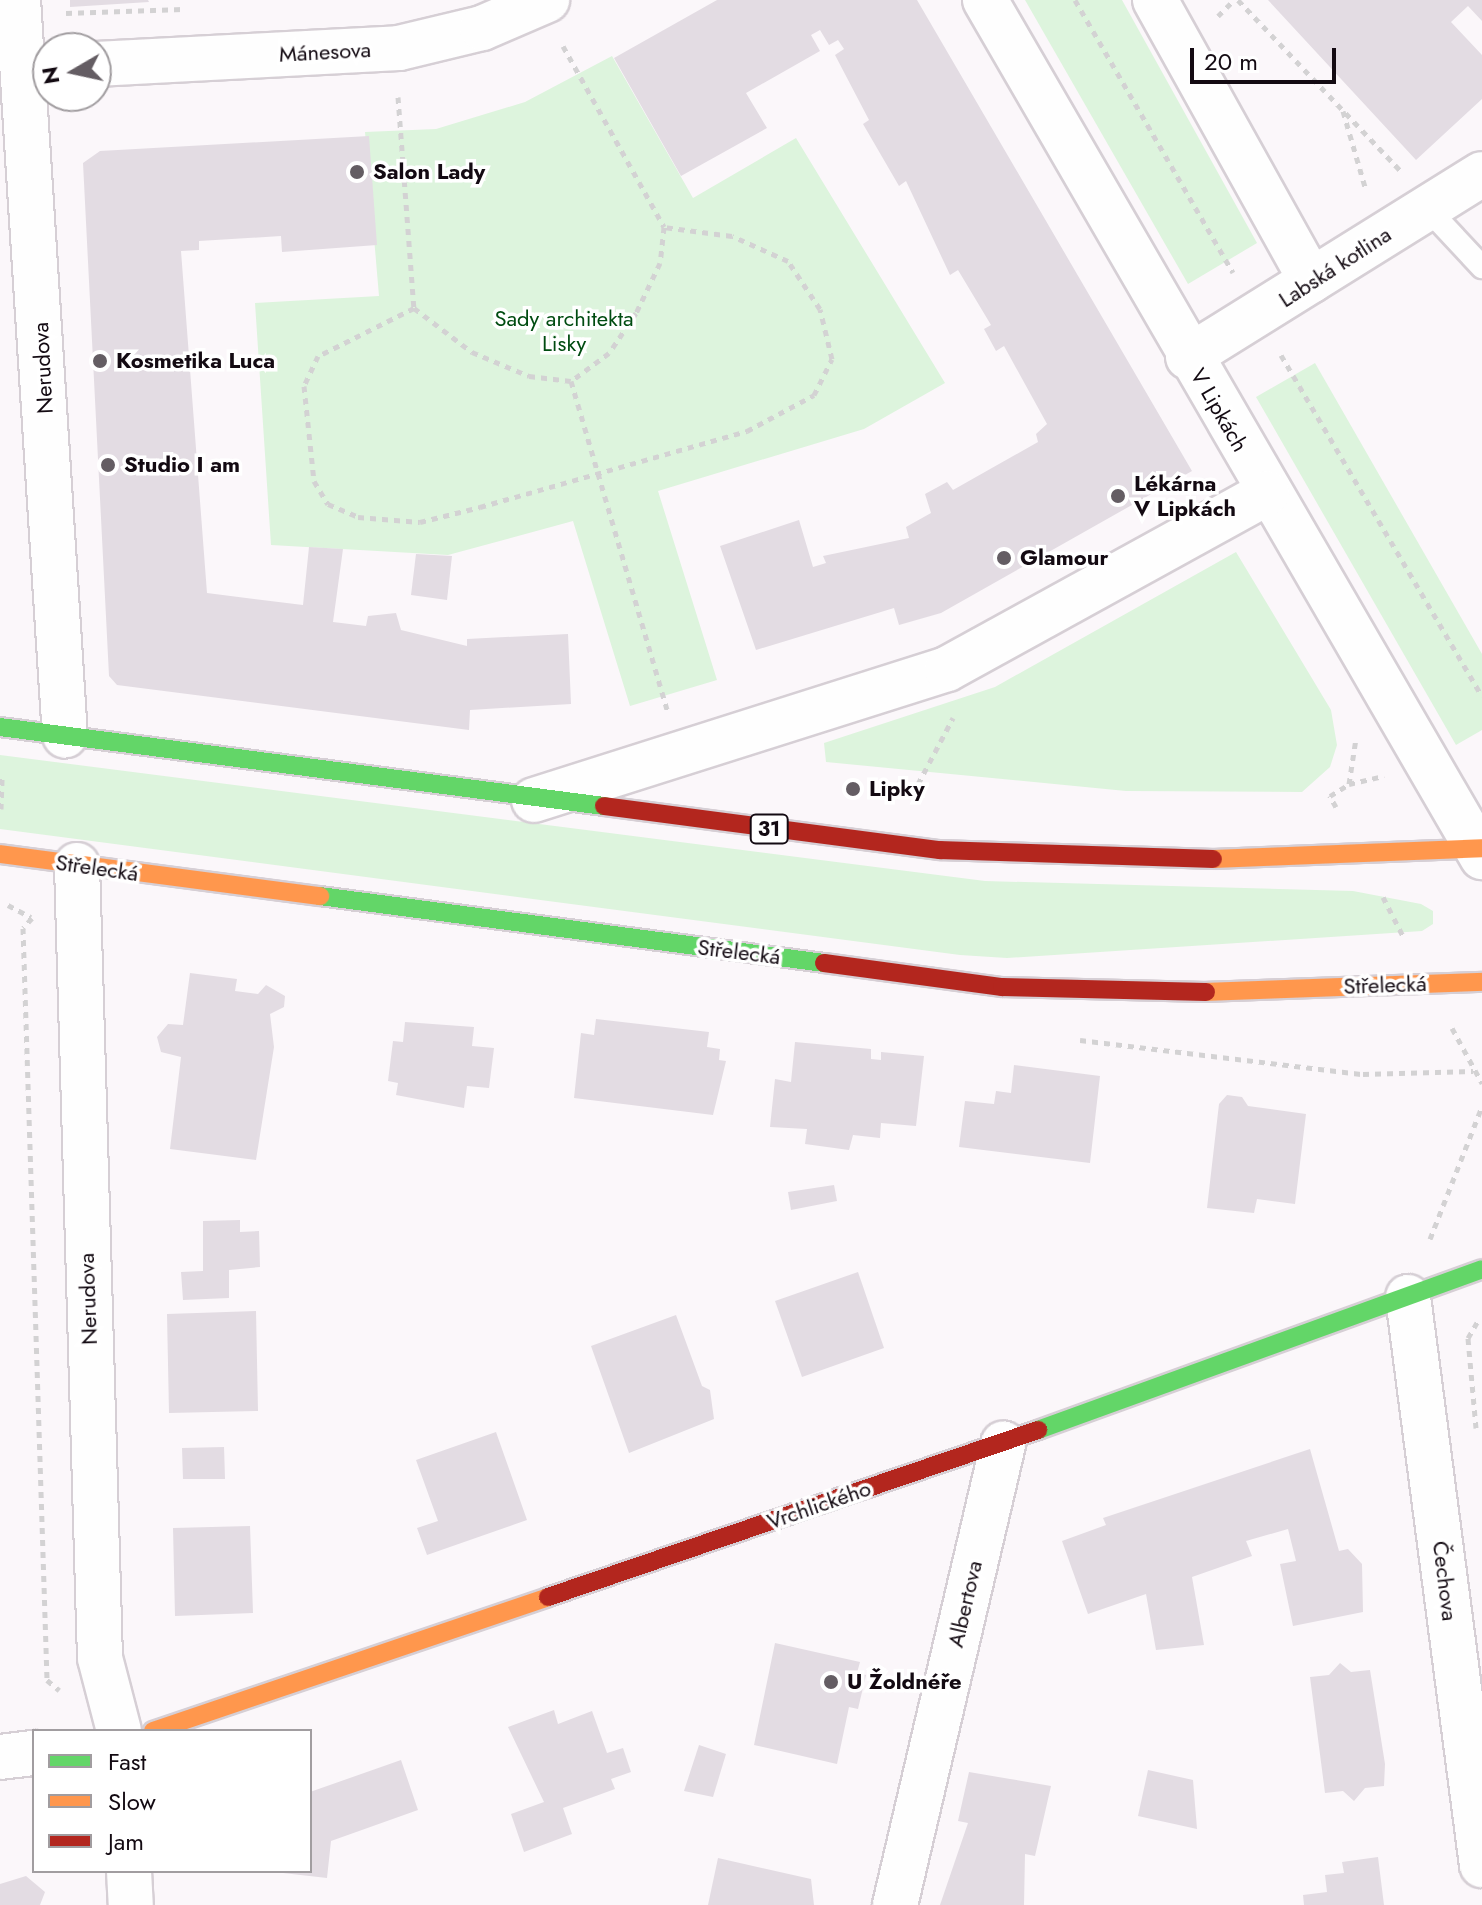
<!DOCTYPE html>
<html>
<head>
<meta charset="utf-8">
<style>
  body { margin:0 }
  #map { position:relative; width:1482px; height:1905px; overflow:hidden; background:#fbf7fa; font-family:Jost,sans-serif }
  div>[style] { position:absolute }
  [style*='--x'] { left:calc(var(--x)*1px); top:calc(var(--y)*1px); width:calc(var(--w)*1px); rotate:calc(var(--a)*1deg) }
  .green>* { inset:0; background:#ddf4dd }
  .building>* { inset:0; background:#e3dce3 }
  .path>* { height:5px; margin-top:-2.5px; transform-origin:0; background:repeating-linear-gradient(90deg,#d3d2d3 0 6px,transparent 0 12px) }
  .roads { filter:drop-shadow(2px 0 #d6cfd5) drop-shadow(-2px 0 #d6cfd5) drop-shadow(0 2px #d6cfd5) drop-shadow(0 -2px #d6cfd5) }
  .lane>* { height:22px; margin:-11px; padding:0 11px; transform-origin:11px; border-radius:11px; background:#fefefe }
  .street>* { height:44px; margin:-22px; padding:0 22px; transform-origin:22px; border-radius:22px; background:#fefefe }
  .fast>* { height:18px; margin:-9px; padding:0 9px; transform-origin:9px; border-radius:9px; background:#63d668 }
  .slow>* { height:18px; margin:-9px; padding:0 9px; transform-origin:9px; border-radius:9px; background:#ff974d }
  .jam>* { height:18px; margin:-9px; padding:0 9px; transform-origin:9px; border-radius:9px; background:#b3261e }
  .dots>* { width:22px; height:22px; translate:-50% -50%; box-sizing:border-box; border:4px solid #fff; border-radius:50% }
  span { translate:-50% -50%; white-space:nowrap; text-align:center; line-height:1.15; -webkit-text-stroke:7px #fff; paint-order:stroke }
  .shield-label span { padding:2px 6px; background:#fff; border:2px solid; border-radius:6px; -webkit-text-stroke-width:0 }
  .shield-label { font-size:20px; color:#130a12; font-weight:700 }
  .street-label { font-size:22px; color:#130a12 }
  .poi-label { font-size:22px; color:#130a12; font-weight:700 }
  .left { translate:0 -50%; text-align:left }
  .park-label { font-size:22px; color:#004c11 }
  .legend { position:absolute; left:32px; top:1729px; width:280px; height:144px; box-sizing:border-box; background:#fff; border:2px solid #a19da0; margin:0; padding:10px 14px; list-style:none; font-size:24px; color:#130a12 }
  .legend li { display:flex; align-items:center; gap:16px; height:40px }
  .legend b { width:40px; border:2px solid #a19da0 }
  .north { position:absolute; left:32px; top:32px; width:80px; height:80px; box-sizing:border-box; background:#fff; border:2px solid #a19da0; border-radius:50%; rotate:261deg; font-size:22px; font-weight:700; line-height:32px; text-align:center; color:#130a12 }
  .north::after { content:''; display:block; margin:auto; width:28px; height:36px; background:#645d63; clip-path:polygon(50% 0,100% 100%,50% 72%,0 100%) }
  .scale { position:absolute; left:1190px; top:48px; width:146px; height:36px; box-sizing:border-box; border:4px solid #130a12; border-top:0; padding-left:10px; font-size:24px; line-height:28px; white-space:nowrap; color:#130a12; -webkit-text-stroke:6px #fff; paint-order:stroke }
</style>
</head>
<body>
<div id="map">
  <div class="green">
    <div style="clip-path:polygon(1025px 0,1122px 0,1257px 243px,1188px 284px)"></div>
    <div style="clip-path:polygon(612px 56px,693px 198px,796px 138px,945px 383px,864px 429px,658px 491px,717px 680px,630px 706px,573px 521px,448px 555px,271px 545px,255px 303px,379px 296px,365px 132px,436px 129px,525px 102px)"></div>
    <div style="clip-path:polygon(1315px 363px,1482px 654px,1482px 730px,1456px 745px,1256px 397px)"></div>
    <div style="clip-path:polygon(1236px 552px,1331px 710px,1337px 745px,1330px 767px,1302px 792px,1126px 791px,826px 762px,824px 743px,995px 687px)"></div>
    <div style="clip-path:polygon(0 755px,985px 881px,1353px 891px,1421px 904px,1433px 911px,1433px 924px,1422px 931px,1007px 958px,960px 955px,0 829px)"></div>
  </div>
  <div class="building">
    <div style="clip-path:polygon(70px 0,148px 0,149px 2px,70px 7px)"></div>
    <div style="clip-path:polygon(717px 0,917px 0,1192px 471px,941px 613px,899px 625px,894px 608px,756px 650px,720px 546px,799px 520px,813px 567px,826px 563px,823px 556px,909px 538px,906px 527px,931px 513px,925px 494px,947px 482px,953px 490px,1038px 442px,1036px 434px,1047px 424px,1004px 346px,996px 351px,984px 329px,991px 325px,958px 270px,950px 275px,906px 181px,899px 186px,863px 124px,869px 120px,835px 55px,844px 49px,838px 40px,829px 45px,820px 30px,811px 35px,820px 51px,746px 93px,767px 128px,681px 176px,614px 58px)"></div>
    <div style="clip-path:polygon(1268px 0,1482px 0,1482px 21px,1468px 6px,1451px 22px,1482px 55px,1482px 99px,1416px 160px)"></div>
    <div style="clip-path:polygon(369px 136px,377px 245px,282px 252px,281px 236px,199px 241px,199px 250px,181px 251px,207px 593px,303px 605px,309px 547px,343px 549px,333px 622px,366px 626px,368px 616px,396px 613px,401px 630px,467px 646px,467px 639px,568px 634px,571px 704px,470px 710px,469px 730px,117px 685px,109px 676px,83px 163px,100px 151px)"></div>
    <div style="clip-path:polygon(416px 554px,452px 556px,447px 600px,411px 595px)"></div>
    <div style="clip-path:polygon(190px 973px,237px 979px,235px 991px,258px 994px,266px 985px,285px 996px,284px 1007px,270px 1014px,274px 1047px,256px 1160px,170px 1149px,181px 1057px,161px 1052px,157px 1037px,168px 1024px,183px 1025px)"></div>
    <div style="clip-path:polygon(596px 1019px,709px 1032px,707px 1047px,720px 1049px,719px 1060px,726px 1061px,713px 1115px,574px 1098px,581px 1033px,594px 1035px)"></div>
    <div style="clip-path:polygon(405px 1022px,474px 1027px,472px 1046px,494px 1048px,489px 1088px,467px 1086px,464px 1108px,396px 1095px,398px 1083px,388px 1081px,393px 1041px,403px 1042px)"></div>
    <div style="clip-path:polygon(795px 1042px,871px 1049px,871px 1059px,881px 1060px,881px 1052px,924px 1056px,916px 1126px,881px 1123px,880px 1138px,853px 1135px,849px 1150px,805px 1144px,807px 1129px,770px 1127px,775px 1079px,791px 1082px)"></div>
    <div style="clip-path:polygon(1014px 1065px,1100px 1076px,1090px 1163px,959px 1147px,965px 1101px,994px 1104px,996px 1091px,1011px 1093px)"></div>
    <div style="clip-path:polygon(1227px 1095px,1242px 1097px,1248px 1106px,1306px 1114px,1295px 1204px,1257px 1199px,1254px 1213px,1207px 1208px,1219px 1104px)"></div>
    <div style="clip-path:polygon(834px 1185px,837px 1201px,791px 1210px,788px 1192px)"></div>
    <div style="clip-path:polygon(240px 1220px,240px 1232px,259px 1231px,260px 1267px,229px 1270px,229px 1298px,183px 1300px,181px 1272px,203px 1271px,203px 1221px)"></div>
    <div style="clip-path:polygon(858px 1272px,884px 1348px,802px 1377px,775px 1301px)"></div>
    <div style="clip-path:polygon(256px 1311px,258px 1411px,169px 1413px,167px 1314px)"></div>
    <div style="clip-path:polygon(676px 1315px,702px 1386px,710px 1390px,714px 1419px,629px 1453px,591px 1346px)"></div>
    <div style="clip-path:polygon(496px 1432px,527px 1520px,427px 1555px,417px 1528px,438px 1521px,416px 1460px)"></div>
    <div style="clip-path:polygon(224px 1447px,225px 1479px,183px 1479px,182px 1448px)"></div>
    <div style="clip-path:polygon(1310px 1449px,1339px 1551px,1348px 1549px,1362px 1564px,1363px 1612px,1293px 1626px,1280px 1564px,1296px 1561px,1288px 1529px,1246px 1541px,1252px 1556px,1192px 1577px,1204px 1645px,1156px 1650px,1146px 1594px,1088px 1614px,1062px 1541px,1106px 1525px,1103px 1518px)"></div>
    <div style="clip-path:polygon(250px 1526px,253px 1613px,175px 1616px,173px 1528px)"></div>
    <div style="clip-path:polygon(775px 1643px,860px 1662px,857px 1673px,866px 1675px,858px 1709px,849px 1707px,837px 1764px,754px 1745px)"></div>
    <div style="clip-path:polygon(1340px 1663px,1351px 1672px,1370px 1670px,1385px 1764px,1384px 1786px,1365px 1788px,1354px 1801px,1343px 1791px,1325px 1793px,1310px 1677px,1329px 1675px)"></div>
    <div style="clip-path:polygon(554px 1710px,558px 1724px,592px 1711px,607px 1753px,623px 1748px,631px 1772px,611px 1779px,615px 1789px,563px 1808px,572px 1834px,524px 1852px,511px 1814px,544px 1802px,508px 1727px)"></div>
    <div style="clip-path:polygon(699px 1745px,726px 1754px,713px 1797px,684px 1791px)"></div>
    <div style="clip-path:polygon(401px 1760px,418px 1810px,331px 1841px,327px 1878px,283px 1873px,310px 1871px,310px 1792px)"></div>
    <div style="clip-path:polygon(1148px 1770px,1193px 1780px,1197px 1829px,1138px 1816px)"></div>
    <div style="clip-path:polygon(969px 1772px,1051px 1786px,1035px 1856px,1025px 1854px,1024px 1905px,940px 1905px,968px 1823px,958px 1821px)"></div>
    <div style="clip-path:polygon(1378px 1857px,1384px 1905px,1304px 1905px,1303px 1895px,1327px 1892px,1325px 1875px,1344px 1873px,1342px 1862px)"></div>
    <div style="clip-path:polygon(718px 1858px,811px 1879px,814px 1905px,708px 1905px)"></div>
    <div style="clip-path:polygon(26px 1876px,45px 1892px,40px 1905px,0 1905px,0 1884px)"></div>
  </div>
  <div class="path">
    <div style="--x:1075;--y:0;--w:315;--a:59.9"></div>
    <div style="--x:1238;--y:0;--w:235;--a:46.4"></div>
    <div style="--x:66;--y:13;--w:117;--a:-2"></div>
    <div style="--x:1218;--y:16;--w:23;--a:-45"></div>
    <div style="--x:563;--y:46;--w:207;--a:60.8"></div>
    <div style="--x:664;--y:227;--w:36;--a:96"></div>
    <div style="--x:660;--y:263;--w:55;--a:115.6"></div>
    <div style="--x:636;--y:313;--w:48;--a:124"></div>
    <div style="--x:609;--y:353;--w:47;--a:143.6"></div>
    <div style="--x:398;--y:97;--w:212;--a:85.7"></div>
    <div style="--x:414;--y:308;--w:73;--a:37.2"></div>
    <div style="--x:472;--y:352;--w:62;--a:22.8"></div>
    <div style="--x:529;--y:376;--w:42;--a:6.8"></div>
    <div style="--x:571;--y:381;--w:343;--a:73.7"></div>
    <div style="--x:1343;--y:111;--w:82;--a:73.8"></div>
    <div style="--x:414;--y:308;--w:107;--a:153.4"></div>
    <div style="--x:318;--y:356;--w:33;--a:115"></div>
    <div style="--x:304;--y:386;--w:96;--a:84"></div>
    <div style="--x:314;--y:481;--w:27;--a:59"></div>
    <div style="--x:328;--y:504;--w:33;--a:23"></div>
    <div style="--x:358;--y:517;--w:62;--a:4.6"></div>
    <div style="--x:420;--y:522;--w:62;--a:-14"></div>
    <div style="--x:480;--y:507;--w:278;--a:-15.9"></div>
    <div style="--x:747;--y:431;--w:76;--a:-28.2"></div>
    <div style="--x:814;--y:395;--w:40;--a:-63.4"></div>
    <div style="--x:832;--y:359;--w:51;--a:-103.5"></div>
    <div style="--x:820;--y:309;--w:58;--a:-123.7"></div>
    <div style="--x:788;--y:261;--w:61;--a:-155.9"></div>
    <div style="--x:732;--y:236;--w:69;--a:-172.5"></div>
    <div style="--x:1281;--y:355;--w:396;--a:59.5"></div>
    <div style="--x:918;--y:784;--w:75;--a:-62.1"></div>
    <div style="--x:1349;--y:784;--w:47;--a:-81.3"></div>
    <div style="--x:1336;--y:807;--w:13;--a:-119"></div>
    <div style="--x:1330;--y:796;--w:22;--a:-32"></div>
    <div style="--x:1349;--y:784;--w:36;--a:-13"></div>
    <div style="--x:1;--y:809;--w:34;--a:-88"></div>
    <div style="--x:1383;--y:897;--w:46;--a:62.9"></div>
    <div style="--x:8;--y:905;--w:26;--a:28"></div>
    <div style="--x:32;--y:918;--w:13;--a:132"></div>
    <div style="--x:23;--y:928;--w:752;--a:88.17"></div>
    <div style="--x:47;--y:1680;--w:16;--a:40"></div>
    <div style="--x:1452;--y:1028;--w:63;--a:61.4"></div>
    <div style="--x:1080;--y:1040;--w:285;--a:6.9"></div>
    <div style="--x:1363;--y:1074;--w:110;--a:-1.6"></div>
    <div style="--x:1430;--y:1239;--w:143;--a:-68.6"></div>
    <div style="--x:1476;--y:1428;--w:90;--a:-95.1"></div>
    <div style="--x:1468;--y:1338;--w:20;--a:-60"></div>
  </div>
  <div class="roads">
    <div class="lane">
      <div style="--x:1427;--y:208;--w:81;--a:47"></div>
    </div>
    <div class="street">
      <div style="--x:18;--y:0;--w:737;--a:86.35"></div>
      <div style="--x:985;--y:0;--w:991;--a:59.89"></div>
      <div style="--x:1155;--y:0;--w:321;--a:60.9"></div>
      <div style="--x:96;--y:64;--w:303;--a:-3"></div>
      <div style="--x:399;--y:48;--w:85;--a:-13.5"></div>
      <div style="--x:482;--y:28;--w:71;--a:-23.3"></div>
      <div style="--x:1188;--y:357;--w:346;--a:-31.9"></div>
      <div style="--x:534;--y:800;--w:433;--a:-17.6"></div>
      <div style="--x:947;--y:669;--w:365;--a:-28.8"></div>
      <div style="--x:77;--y:865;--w:793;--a:88.34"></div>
      <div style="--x:100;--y:1658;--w:75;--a:75.4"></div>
      <div style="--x:1408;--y:1297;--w:573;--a:82.58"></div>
      <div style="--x:0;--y:1757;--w:34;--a:-7"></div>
      <div style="--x:129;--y:1871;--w:34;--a:87"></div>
      <div style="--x:895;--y:1905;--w:474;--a:-76.8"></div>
    </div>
    <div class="fast">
      <div style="--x:0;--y:727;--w:609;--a:7.45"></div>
      <div style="--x:320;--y:896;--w:508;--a:7.57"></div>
      <div style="--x:1038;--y:1430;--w:472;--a:-19.9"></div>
    </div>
    <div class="slow">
      <div style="--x:0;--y:854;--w:323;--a:7.5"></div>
      <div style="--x:1213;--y:859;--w:269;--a:-2.3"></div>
      <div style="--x:1206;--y:992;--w:276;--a:-2.1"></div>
      <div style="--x:153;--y:1731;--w:417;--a:-18.7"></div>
    </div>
    <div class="jam">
      <div style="--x:604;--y:806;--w:339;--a:7.5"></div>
      <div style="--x:940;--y:850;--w:273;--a:1.9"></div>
      <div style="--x:824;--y:963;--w:180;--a:7.7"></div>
      <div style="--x:1002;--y:987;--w:204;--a:1.4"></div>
      <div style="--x:548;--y:1597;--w:518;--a:-18.82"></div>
    </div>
  </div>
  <div class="dots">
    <div style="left:357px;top:172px;background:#645d63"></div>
    <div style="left:100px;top:361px;background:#645d63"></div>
    <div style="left:108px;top:465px;background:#645d63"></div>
    <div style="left:1118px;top:496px;background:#645d63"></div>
    <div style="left:1004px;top:558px;background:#645d63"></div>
    <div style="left:853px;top:789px;background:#645d63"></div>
    <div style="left:831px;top:1682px;background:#645d63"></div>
  </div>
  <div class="shield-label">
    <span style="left:769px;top:829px">31</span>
  </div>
  <div class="street-label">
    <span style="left:325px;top:52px;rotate:-3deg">Mánesova</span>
    <span style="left:1335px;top:267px;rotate:-33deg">Labská kotlina</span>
    <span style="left:43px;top:368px;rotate:-93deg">Nerudova</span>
    <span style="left:1219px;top:410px;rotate:60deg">V Lipkách</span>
    <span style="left:97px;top:868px;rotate:8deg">Střelecká</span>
    <span style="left:739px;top:952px;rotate:7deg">Střelecká</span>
    <span style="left:1385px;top:985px;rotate:-2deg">Střelecká</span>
    <span style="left:88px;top:1299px;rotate:-92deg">Nerudova</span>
    <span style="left:819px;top:1505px;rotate:-19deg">Vrchlického</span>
    <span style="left:1445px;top:1581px;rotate:83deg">Čechova</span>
    <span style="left:965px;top:1604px;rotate:-77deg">Albertova</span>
  </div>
  <div class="poi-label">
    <span class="left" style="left:373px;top:172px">Salon Lady</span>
    <span class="left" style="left:116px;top:361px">Kosmetika Luca</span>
    <span class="left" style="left:124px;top:465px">Studio I am</span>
    <span class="left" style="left:1134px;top:496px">Lékárna<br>V Lipkách</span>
    <span class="left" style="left:1020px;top:558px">Glamour</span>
    <span class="left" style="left:869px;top:789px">Lipky</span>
    <span class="left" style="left:847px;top:1682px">U Žoldnéře</span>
  </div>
  <div class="park-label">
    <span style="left:564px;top:331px">Sady architekta<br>Lisky</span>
  </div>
  <ul class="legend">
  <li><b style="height:10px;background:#63d668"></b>Fast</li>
  <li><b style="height:10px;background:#ff974d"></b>Slow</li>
  <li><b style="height:10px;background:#b3261e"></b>Jam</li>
  </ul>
  <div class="north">N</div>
  <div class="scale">20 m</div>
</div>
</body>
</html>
